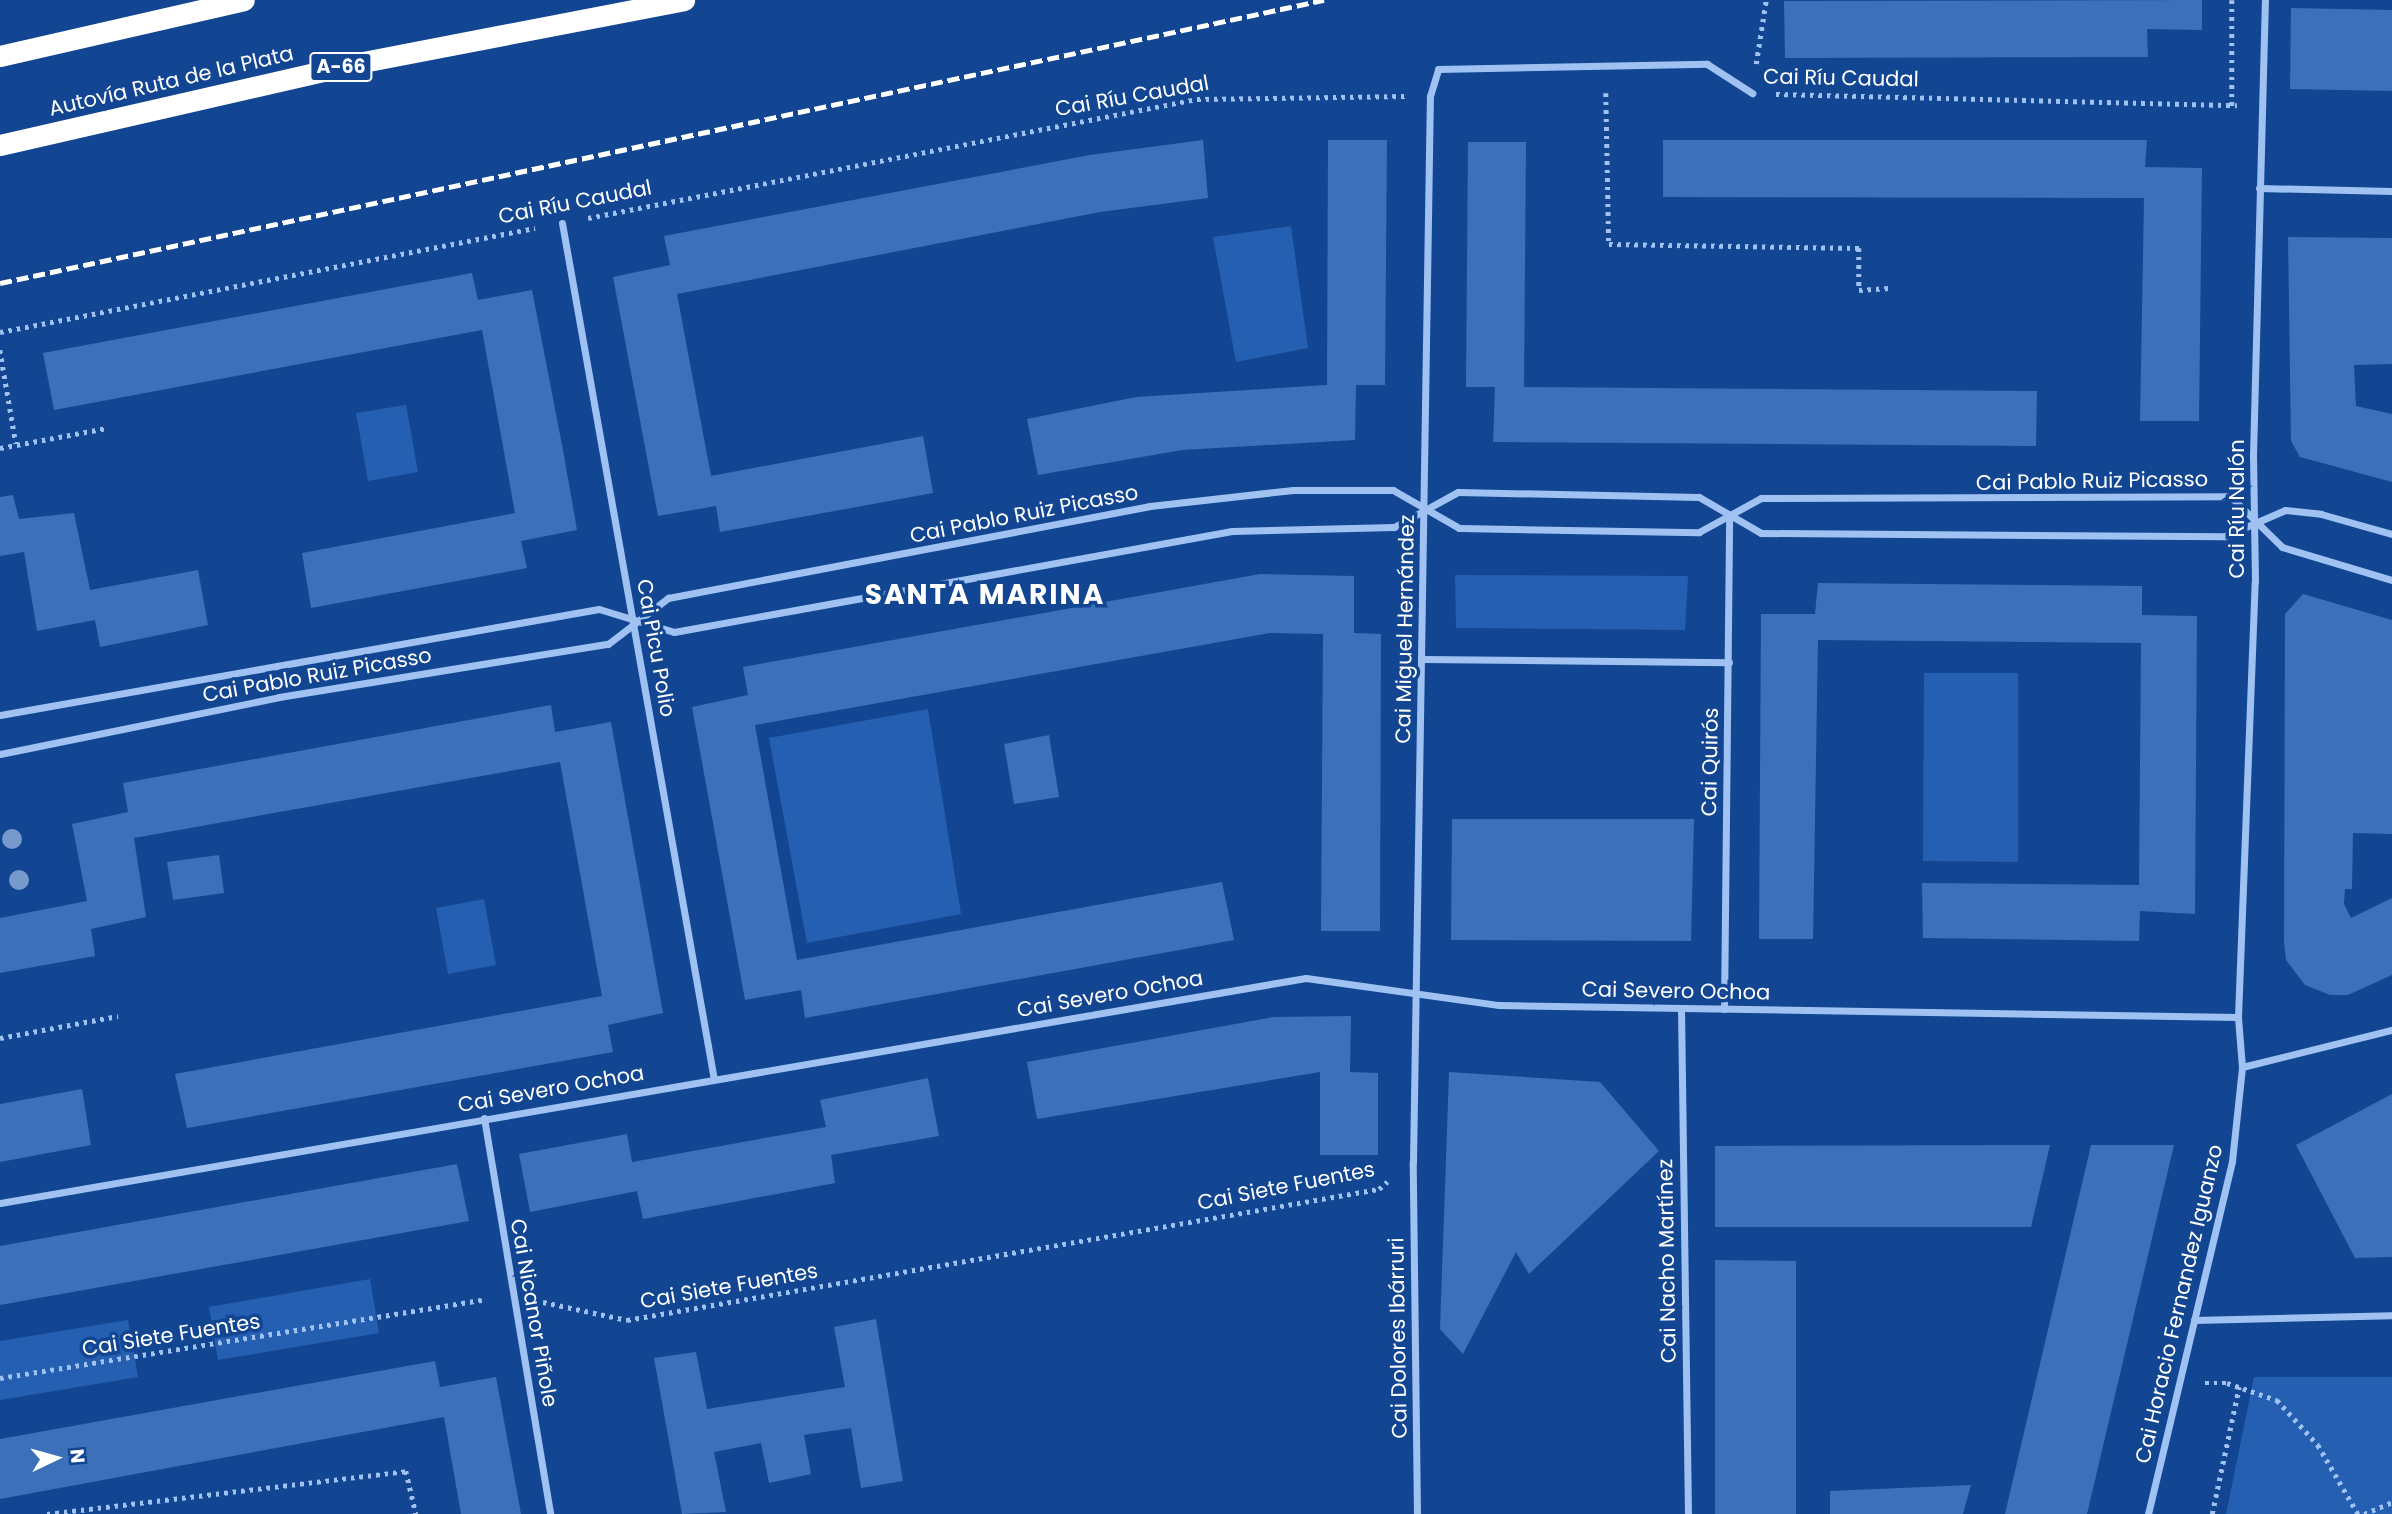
<!DOCTYPE html>
<html>
<head>
<meta charset="utf-8">
<style>
  body { margin:0 }
  #map { position:relative; width:2392px; height:1514px; overflow:hidden; background:#134692; font-family:Poppins,sans-serif }
  div>[style] { position:absolute }
  [style*='--x'] { left:calc(var(--x)*1px); top:calc(var(--y)*1px); width:calc(var(--w)*1px); rotate:calc(var(--a)*1deg) }
  .green>* { inset:0; background:#255fb1 }
  .building>* { inset:0; background:#3c70ba }
  .path>* { height:4.5px; margin-top:-2.25px; transform-origin:0; background:repeating-linear-gradient(90deg,#a0c2f2 0 3.5px,transparent 0 8.5px) }
  .street>* { height:7px; margin:-3.5px; padding:0 3.5px; transform-origin:3.5px; border-radius:3.5px; background:#a0c2f2 }
  .highway>* { height:21px; margin:-10.5px; padding:0 10.5px; transform-origin:10.5px; border-radius:10.5px; background:#fff }
  .rail>* { height:5px; margin-top:-2.5px; transform-origin:0; background:repeating-linear-gradient(90deg,#fff 0 12px,transparent 0 17px) }
  .trees>* { width:20px; height:20px; margin:-10px; border-radius:50%; background:#779acd }
  span { translate:-50% -50%; white-space:nowrap; text-align:center; line-height:1.15; -webkit-text-stroke:7px #134692; paint-order:stroke }
  .shield-label span { padding:2px 5px; background:#134692; border:2px solid; border-radius:5px; -webkit-text-stroke-width:0 }
  .shield-label { font-size:19px; color:#fff; font-weight:700 }
  .street-label { font-size:21px; color:#fff }
  .district-label { font-size:28px; color:#fff; font-weight:700; letter-spacing:2px }
  .north { position:absolute; left:21px; top:1423px; width:70px; height:70px; -webkit-text-stroke:5px #134692; paint-order:stroke; rotate:85deg; font-size:19px; font-weight:700; line-height:28px; text-align:center; color:#fff }
  .north::after { content:''; display:block; margin:auto; width:24px; height:32px; background:#fff; clip-path:polygon(50% 0,100% 100%,50% 72%,0 100%) }
</style>
</head>
<body>
<div id="map">
  <div class="green">
    <div style="clip-path:polygon(1291px 226px,1308px 348px,1236px 362px,1213px 237px)"></div>
    <div style="clip-path:polygon(406px 405px,418px 472px,368px 481px,356px 413px)"></div>
    <div style="clip-path:polygon(1455px 575px,1688px 576px,1685px 630px,1456px 628px)"></div>
    <div style="clip-path:polygon(1924px 673px,2018px 673px,2018px 862px,1923px 861px)"></div>
    <div style="clip-path:polygon(928px 709px,961px 914px,807px 943px,769px 738px)"></div>
    <div style="clip-path:polygon(484px 899px,496px 965px,448px 974px,436px 908px)"></div>
    <div style="clip-path:polygon(370px 1279px,379px 1333px,218px 1360px,209px 1307px)"></div>
    <div style="clip-path:polygon(128px 1320px,138px 1377px,0 1400px,0 1341px)"></div>
    <div style="clip-path:polygon(2254px 1377px,2392px 1377px,2392px 1514px,2226px 1514px)"></div>
  </div>
  <div class="building">
    <div style="clip-path:polygon(2202px 0,2202px 30px,2147px 29px,2148px 57px,1785px 58px,1784px 1px)"></div>
    <div style="clip-path:polygon(2291px 8px,2392px 10px,2392px 91px,2290px 89px)"></div>
    <div style="clip-path:polygon(1203px 140px,1208px 198px,1100px 212px,677px 294px,711px 476px,923px 436px,933px 493px,720px 532px,716px 506px,658px 516px,613px 277px,670px 265px,664px 236px,1090px 155px)"></div>
    <div style="clip-path:polygon(1328px 140px,1387px 140px,1385px 385px,1356px 385px,1355px 440px,1182px 450px,1038px 475px,1027px 419px,1136px 397px,1327px 385px)"></div>
    <div style="clip-path:polygon(1663px 140px,2147px 140px,2145px 167px,2202px 168px,2199px 421px,2140px 421px,2144px 198px,1663px 197px)"></div>
    <div style="clip-path:polygon(1468px 142px,1526px 142px,1524px 387px,2037px 391px,2036px 446px,1493px 442px,1495px 387px,1466px 387px)"></div>
    <div style="clip-path:polygon(2288px 237px,2392px 238px,2392px 364px,2354px 365px,2356px 406px,2392px 414px,2392px 482px,2300px 457px,2291px 441px)"></div>
    <div style="clip-path:polygon(472px 273px,478px 300px,532px 290px,563px 450px,577px 530px,521px 541px,527px 568px,311px 608px,302px 553px,515px 513px,482px 330px,54px 410px,43px 353px)"></div>
    <div style="clip-path:polygon(13px 495px,19px 519px,74px 513px,90px 590px,198px 570px,208px 625px,100px 647px,95px 620px,37px 631px,24px 552px,0 556px,0 497px)"></div>
    <div style="clip-path:polygon(1260px 574px,1354px 576px,1354px 633px,1381px 634px,1380px 931px,1321px 931px,1323px 634px,1270px 633px,755px 725px,797px 960px,1222px 882px,1234px 940px,805px 1018px,801px 990px,745px 1000px,692px 707px,748px 695px,743px 667px)"></div>
    <div style="clip-path:polygon(1818px 583px,2142px 586px,2142px 615px,2197px 616px,2195px 914px,2140px 911px,2139px 941px,1923px 938px,1922px 883px,2139px 885px,2141px 643px,1818px 640px,1813px 939px,1759px 939px,1761px 614px,1815px 614px)"></div>
    <div style="clip-path:polygon(2303px 594px,2392px 620px,2392px 834px,2353px 833px,2352px 889px,2345px 889px,2344px 904px,2351px 918px,2392px 898px,2392px 975px,2348px 995px,2330px 995px,2305px 985px,2286px 960px,2284px 942px,2285px 614px)"></div>
    <div style="clip-path:polygon(551px 705px,555px 732px,611px 722px,663px 1013px,608px 1025px,613px 1052px,187px 1128px,175px 1074px,602px 996px,560px 762px,134px 838px,146px 917px,91px 929px,95px 956px,0 973px,0 918px,87px 901px,72px 824px,128px 812px,123px 783px)"></div>
    <div style="clip-path:polygon(1049px 735px,1059px 797px,1014px 804px,1004px 744px)"></div>
    <div style="clip-path:polygon(1452px 819px,1694px 819px,1691px 941px,1451px 940px)"></div>
    <div style="clip-path:polygon(219px 855px,224px 893px,173px 900px,167px 862px)"></div>
    <div style="clip-path:polygon(1351px 1016px,1350px 1072px,1378px 1073px,1378px 1155px,1320px 1155px,1320px 1072px,1037px 1119px,1027px 1062px,1273px 1017px)"></div>
    <div style="clip-path:polygon(1449px 1072px,1600px 1082px,1659px 1151px,1529px 1274px,1516px 1252px,1463px 1354px,1440px 1329px)"></div>
    <div style="clip-path:polygon(928px 1078px,939px 1136px,831px 1155px,835px 1183px,643px 1219px,637px 1191px,530px 1212px,519px 1154px,627px 1134px,632px 1162px,826px 1127px,820px 1100px)"></div>
    <div style="clip-path:polygon(82px 1089px,91px 1145px,0 1162px,0 1104px)"></div>
    <div style="clip-path:polygon(2392px 1094px,2392px 1257px,2355px 1258px,2296px 1145px)"></div>
    <div style="clip-path:polygon(2050px 1145px,2031px 1227px,1715px 1227px,1715px 1146px)"></div>
    <div style="clip-path:polygon(2091px 1145px,2174px 1145px,2087px 1514px,2005px 1514px)"></div>
    <div style="clip-path:polygon(457px 1164px,469px 1221px,0 1305px,0 1246px)"></div>
    <div style="clip-path:polygon(1715px 1260px,1796px 1261px,1796px 1514px,1715px 1514px)"></div>
    <div style="clip-path:polygon(876px 1319px,903px 1481px,861px 1488px,851px 1428px,804px 1435px,811px 1474px,769px 1483px,761px 1443px,714px 1452px,726px 1512px,682px 1514px,654px 1358px,696px 1352px,707px 1409px,845px 1387px,834px 1327px)"></div>
    <div style="clip-path:polygon(435px 1361px,440px 1387px,496px 1377px,521px 1514px,461px 1514px,444px 1417px,0 1499px,0 1439px)"></div>
    <div style="clip-path:polygon(1971px 1485px,1963px 1514px,1830px 1514px,1830px 1491px)"></div>
  </div>
  <div class="path">
    <div style="--x:2232;--y:0;--w:107;--a:90"></div>
    <div style="--x:1756;--y:64;--w:65;--a:-81.1"></div>
    <div style="--x:1606;--y:93;--w:151;--a:88.9"></div>
    <div style="--x:1609;--y:244;--w:250;--a:0.9"></div>
    <div style="--x:1859;--y:248;--w:42;--a:90"></div>
    <div style="--x:1859;--y:290;--w:30;--a:-4"></div>
    <div style="--x:1776;--y:94;--w:461;--a:1.4"></div>
    <div style="--x:588;--y:218;--w:621;--a:-11.06"></div>
    <div style="--x:1197;--y:99;--w:208;--a:-0.8"></div>
    <div style="--x:0;--y:332;--w:545;--a:-11"></div>
    <div style="--x:0;--y:350;--w:95;--a:80.3"></div>
    <div style="--x:0;--y:448;--w:109;--a:-10.6"></div>
    <div style="--x:0;--y:1038;--w:120;--a:-10.6"></div>
    <div style="--x:543;--y:1302;--w:86;--a:12.1"></div>
    <div style="--x:627;--y:1320;--w:763;--a:-9.88"></div>
    <div style="--x:1379;--y:1189;--w:11;--a:-41"></div>
    <div style="--x:0;--y:1378;--w:492;--a:-9.2"></div>
    <div style="--x:2205;--y:1383;--w:22;--a:0"></div>
    <div style="--x:2227;--y:1383;--w:53;--a:18.8"></div>
    <div style="--x:2277;--y:1400;--w:61;--a:47.7"></div>
    <div style="--x:2318;--y:1445;--w:80;--a:59.9"></div>
    <div style="--x:47;--y:1514;--w:362;--a:-6.8"></div>
    <div style="--x:406;--y:1471;--w:44;--a:76.9"></div>
    <div style="--x:2212;--y:1514;--w:130;--a:-78"></div>
    <div style="--x:2364;--y:1514;--w:30;--a:-23"></div>
  </div>
  <div class="street">
    <div style="--x:2259;--y:188;--w:133;--a:1.3"></div>
    <div style="--x:562;--y:223;--w:870;--a:79.94"></div>
    <div style="--x:1422;--y:659;--w:307;--a:0.6"></div>
    <div style="--x:0;--y:715;--w:608;--a:-10.04"></div>
    <div style="--x:599;--y:609;--w:78;--a:17"></div>
    <div style="--x:674;--y:632;--w:567;--a:-10.26"></div>
    <div style="--x:1232;--y:531;--w:162;--a:-1.4"></div>
    <div style="--x:1394;--y:527;--w:73;--a:-28.7"></div>
    <div style="--x:1458;--y:492;--w:241;--a:1.2"></div>
    <div style="--x:1699;--y:497;--w:72;--a:30.1"></div>
    <div style="--x:1761;--y:533;--w:464;--a:0.4"></div>
    <div style="--x:2225;--y:536;--w:65;--a:-23.4"></div>
    <div style="--x:2285;--y:510;--w:36;--a:6"></div>
    <div style="--x:2321;--y:514;--w:74;--a:15.7"></div>
    <div style="--x:0;--y:754;--w:285;--a:-11.5"></div>
    <div style="--x:279;--y:697;--w:333;--a:-9.2"></div>
    <div style="--x:608;--y:644;--w:76;--a:-37.5"></div>
    <div style="--x:668;--y:598;--w:491;--a:-10.8"></div>
    <div style="--x:1150;--y:506;--w:144;--a:-6.4"></div>
    <div style="--x:1293;--y:490;--w:100;--a:0"></div>
    <div style="--x:1393;--y:490;--w:76;--a:29.9"></div>
    <div style="--x:1459;--y:528;--w:240;--a:1"></div>
    <div style="--x:1699;--y:532;--w:71;--a:-28.7"></div>
    <div style="--x:1761;--y:498;--w:469;--a:-0.2"></div>
    <div style="--x:2230;--y:496;--w:73;--a:44.4"></div>
    <div style="--x:2282;--y:547;--w:115;--a:16.7"></div>
    <div style="--x:1681;--y:1008;--w:506;--a:89.21"></div>
    <div style="--x:1724;--y:1009;--w:493;--a:-89.4"></div>
    <div style="--x:2242;--y:1067;--w:154;--a:-13.9"></div>
    <div style="--x:484;--y:1118;--w:401;--a:80.5"></div>
    <div style="--x:0;--y:1203;--w:1325;--a:-9.78"></div>
    <div style="--x:1306;--y:978;--w:195;--a:8"></div>
    <div style="--x:1499;--y:1005;--w:739;--a:0.93"></div>
    <div style="--x:2194;--y:1320;--w:198;--a:-1.4"></div>
    <div style="--x:1417;--y:1514;--w:352;--a:-90.7"></div>
    <div style="--x:1413;--y:1162;--w:1066;--a:-89.09"></div>
    <div style="--x:1430;--y:96;--w:28;--a:-73"></div>
    <div style="--x:1438;--y:69;--w:269;--a:-1.1"></div>
    <div style="--x:1707;--y:64;--w:54;--a:32.8"></div>
    <div style="--x:2148;--y:1514;--w:363;--a:-76.6"></div>
    <div style="--x:2232;--y:1161;--w:95;--a:-83.9"></div>
    <div style="--x:2242;--y:1067;--w:50;--a:-94.6"></div>
    <div style="--x:2238;--y:1017;--w:436;--a:-87.8"></div>
    <div style="--x:2255;--y:581;--w:125;--a:-90.9"></div>
    <div style="--x:2253;--y:456;--w:456;--a:-88.5"></div>
  </div>
  <div class="highway">
    <div style="--x:0;--y:56;--w:250;--a:-12.9"></div>
    <div style="--x:0;--y:145;--w:372;--a:-12.9"></div>
    <div style="--x:363;--y:62;--w:327;--a:-10.9"></div>
  </div>
  <div class="rail">
    <div style="--x:0;--y:283;--w:1354;--a:-12.07"></div>
  </div>
  <div class="trees">
    <div style="left:12px;top:839px"></div>
    <div style="left:19px;top:880px"></div>
  </div>
  <div class="shield-label">
    <span style="left:341px;top:67px">A-66</span>
  </div>
  <div class="street-label">
    <span style="left:1841px;top:78px;rotate:1deg">Cai Ríu Caudal</span>
    <span style="left:171px;top:81px;rotate:-13deg">Autovía Ruta de la Plata</span>
    <span style="left:1132px;top:96px;rotate:-10deg">Cai Ríu Caudal</span>
    <span style="left:575px;top:202px;rotate:-11deg">Cai Ríu Caudal</span>
    <span style="left:2092px;top:481px;rotate:-1deg">Cai Pablo Ruiz Picasso</span>
    <span style="left:2237px;top:509px;rotate:-90deg">Cai Ríu Nalón</span>
    <span style="left:1024px;top:514px;rotate:-11deg">Cai Pablo Ruiz Picasso</span>
    <span style="left:1405px;top:629px;rotate:-89deg">Cai Miguel Hernández</span>
    <span style="left:656px;top:648px;rotate:80deg">Cai Picu Polio</span>
    <span style="left:317px;top:675px;rotate:-10deg">Cai Pablo Ruiz Picasso</span>
    <span style="left:1710px;top:762px;rotate:-89deg">Cai Quirós</span>
    <span style="left:1676px;top:991px;rotate:1deg">Cai Severo Ochoa</span>
    <span style="left:1110px;top:994px;rotate:-10deg">Cai Severo Ochoa</span>
    <span style="left:551px;top:1089px;rotate:-10deg">Cai Severo Ochoa</span>
    <span style="left:1286px;top:1186px;rotate:-11deg">Cai Siete Fuentes</span>
    <span style="left:1667px;top:1261px;rotate:-91deg">Cai Nacho Martínez</span>
    <span style="left:729px;top:1286px;rotate:-10deg">Cai Siete Fuentes</span>
    <span style="left:2179px;top:1304px;rotate:-77deg">Cai Horacio Fernandez Iguanzo</span>
    <span style="left:534px;top:1313px;rotate:80deg">Cai Nicanor Piñole</span>
    <span style="left:171px;top:1335px;rotate:-9deg">Cai Siete Fuentes</span>
    <span style="left:1398px;top:1338px;rotate:-91deg">Cai Dolores Ibárruri</span>
  </div>
  <div class="district-label">
    <span style="left:985px;top:595px">SANTA MARINA</span>
  </div>
  <div class="north">N</div>
</div>
</body>
</html>
